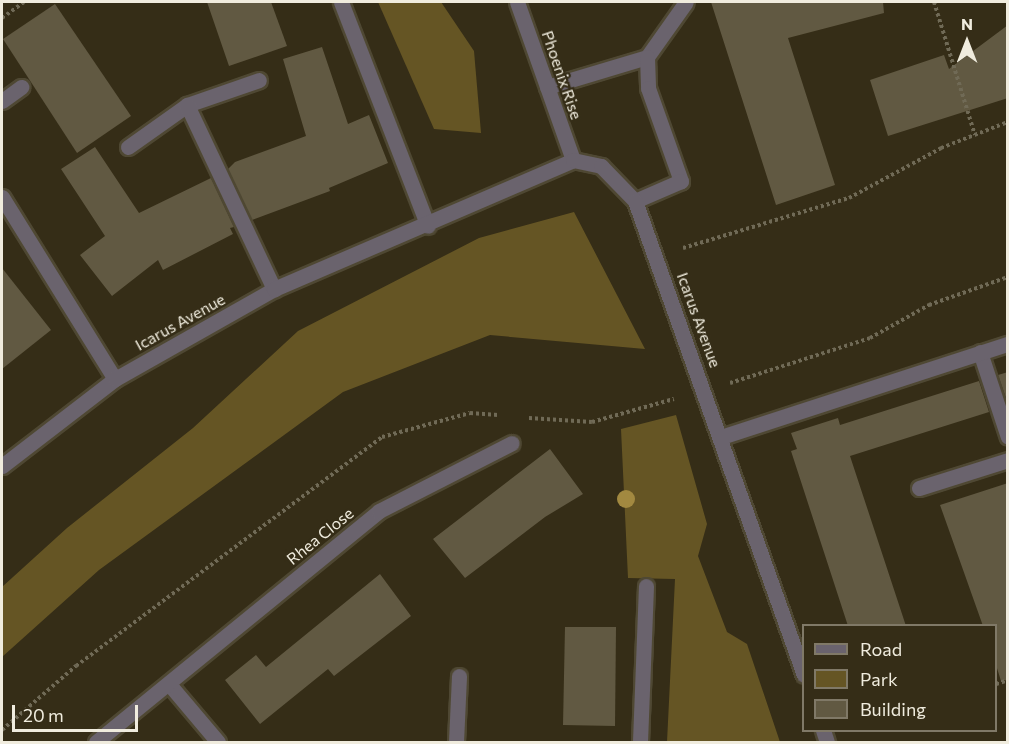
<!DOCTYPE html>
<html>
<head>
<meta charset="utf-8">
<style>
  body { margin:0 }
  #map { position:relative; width:1009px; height:744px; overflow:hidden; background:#352d17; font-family:Commissioner,sans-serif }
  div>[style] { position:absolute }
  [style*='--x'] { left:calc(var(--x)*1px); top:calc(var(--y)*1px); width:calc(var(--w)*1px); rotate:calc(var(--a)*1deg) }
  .green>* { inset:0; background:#655524 }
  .building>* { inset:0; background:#615942 }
  .path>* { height:4px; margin-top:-2px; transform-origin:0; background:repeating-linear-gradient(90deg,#706a56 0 3px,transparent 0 6px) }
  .roads { filter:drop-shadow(2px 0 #4f4833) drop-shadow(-2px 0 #4f4833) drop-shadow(0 2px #4f4833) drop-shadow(0 -2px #4f4833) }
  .service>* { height:15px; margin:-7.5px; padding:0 7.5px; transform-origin:7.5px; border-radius:7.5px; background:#6a636d }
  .minor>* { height:15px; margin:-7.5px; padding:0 7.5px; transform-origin:7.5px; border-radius:7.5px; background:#6a636d }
  .trees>* { width:18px; height:18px; margin:-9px; border-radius:50%; background:#a28940 }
  span { translate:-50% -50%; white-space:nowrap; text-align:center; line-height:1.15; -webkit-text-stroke:4.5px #352d17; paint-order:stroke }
  .street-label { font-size:16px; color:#f0ecde }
  .frame { position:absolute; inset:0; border:3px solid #f0ecde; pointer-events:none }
  .legend { position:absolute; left:802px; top:624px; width:195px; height:108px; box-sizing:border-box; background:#352d17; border:2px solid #807967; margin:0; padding:8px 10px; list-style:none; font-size:18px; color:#f0ecde }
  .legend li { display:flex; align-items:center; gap:12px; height:30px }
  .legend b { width:30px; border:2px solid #807967 }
  .north { position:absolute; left:937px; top:12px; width:60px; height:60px; -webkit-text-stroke:4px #352d17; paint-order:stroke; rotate:0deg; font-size:16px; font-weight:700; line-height:24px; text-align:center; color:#f0ecde }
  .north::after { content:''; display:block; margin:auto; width:21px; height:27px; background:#f0ecde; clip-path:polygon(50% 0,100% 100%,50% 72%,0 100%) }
  .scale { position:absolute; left:12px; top:705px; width:126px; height:27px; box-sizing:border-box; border:3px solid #f0ecde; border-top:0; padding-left:8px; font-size:18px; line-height:21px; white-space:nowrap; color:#f0ecde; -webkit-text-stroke:4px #352d17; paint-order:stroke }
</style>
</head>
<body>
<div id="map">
  <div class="green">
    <div style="clip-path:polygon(378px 2px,441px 2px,474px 51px,481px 133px,434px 129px)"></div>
    <div style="clip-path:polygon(574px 212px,645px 349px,490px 335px,343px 392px,99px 570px,2px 657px,2px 587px,67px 528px,193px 428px,298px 331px,479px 238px)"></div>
    <div style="clip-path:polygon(676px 415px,707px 524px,698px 556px,727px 632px,747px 644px,780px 742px,667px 742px,675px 579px,628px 578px,621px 429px)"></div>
  </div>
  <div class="building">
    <div style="clip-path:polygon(207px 2px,271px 2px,287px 46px,229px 66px)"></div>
    <div style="clip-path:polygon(711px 2px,883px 2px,884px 13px,788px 38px,835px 185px,776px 205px)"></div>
    <div style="clip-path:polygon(55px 4px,131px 116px,77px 153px,3px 39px)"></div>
    <div style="clip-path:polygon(1008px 25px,1008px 98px,888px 136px,870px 80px,944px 55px,949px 69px)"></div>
    <div style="clip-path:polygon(322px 47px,348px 124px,369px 115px,388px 163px,329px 188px,330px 191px,252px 220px,228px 169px,235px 162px,306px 136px,283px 59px)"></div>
    <div style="clip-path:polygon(95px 147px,139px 213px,211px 178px,234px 227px,230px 228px,233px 234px,163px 270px,158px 260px,112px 296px,80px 255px,105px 236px,61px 169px)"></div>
    <div style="clip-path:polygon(2px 268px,51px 330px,2px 369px)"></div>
    <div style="clip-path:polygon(1008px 372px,1008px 404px,998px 375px)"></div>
    <div style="clip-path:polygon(979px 381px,989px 412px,850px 456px,906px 626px,848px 626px,791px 451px,797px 449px,791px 433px,838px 418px,840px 425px)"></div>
    <div style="clip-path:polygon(550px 449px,583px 494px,545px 517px,465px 578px,433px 539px)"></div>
    <div style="clip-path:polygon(1008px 483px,1008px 680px,1001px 681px,996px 665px,996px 626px,983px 626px,940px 505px)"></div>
    <div style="clip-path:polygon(380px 574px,411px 616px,334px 676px,328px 669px,260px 724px,225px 680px,256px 655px,266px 667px)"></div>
    <div style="clip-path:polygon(565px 627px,616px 627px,615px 726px,563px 725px)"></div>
  </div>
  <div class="path">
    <div style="--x:934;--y:2;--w:139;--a:72.9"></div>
    <div style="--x:2;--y:18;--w:27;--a:-36"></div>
    <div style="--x:683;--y:248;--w:173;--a:-16.8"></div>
    <div style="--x:849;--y:198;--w:105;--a:-28.5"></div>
    <div style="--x:941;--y:148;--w:72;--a:-21.2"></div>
    <div style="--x:730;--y:383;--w:147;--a:-17.8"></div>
    <div style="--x:870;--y:338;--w:68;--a:-29.2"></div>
    <div style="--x:929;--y:305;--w:84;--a:-19.5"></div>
    <div style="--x:529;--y:418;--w:63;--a:3.6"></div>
    <div style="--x:592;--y:422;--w:85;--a:-15.7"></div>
    <div style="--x:996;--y:684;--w:13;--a:-18"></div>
    <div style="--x:2;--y:730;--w:98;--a:-40.9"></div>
    <div style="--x:76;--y:666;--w:382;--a:-36.8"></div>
    <div style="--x:382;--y:437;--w:91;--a:-15.3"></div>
    <div style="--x:470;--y:413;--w:28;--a:4"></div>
  </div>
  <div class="roads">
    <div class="service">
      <div style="--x:647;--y:57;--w:67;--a:-54.7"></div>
      <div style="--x:547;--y:87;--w:104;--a:-16.7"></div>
      <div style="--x:647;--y:57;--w:31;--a:88"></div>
      <div style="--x:648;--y:88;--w:99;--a:70.5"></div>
      <div style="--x:681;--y:181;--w:50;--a:156.5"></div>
      <div style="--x:2;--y:101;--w:24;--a:-36"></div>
      <div style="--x:187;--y:105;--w:76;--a:-19.1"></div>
      <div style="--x:128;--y:147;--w:72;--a:-35.4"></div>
      <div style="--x:187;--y:105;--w:204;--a:64.7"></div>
      <div style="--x:980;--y:352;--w:89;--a:71.8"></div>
      <div style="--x:919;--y:488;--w:93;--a:-17.5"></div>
      <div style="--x:456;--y:742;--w:66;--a:-87.4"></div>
      <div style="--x:640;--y:742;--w:156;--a:-87.8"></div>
    </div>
    <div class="minor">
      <div style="--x:341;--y:2;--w:240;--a:68.8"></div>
      <div style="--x:517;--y:2;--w:168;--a:70.5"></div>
      <div style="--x:2;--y:197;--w:214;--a:58.2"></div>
      <div style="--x:721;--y:437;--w:302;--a:-18"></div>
      <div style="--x:2;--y:466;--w:143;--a:-37.6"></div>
      <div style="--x:115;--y:379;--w:183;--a:-29.5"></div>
      <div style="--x:274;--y:289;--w:326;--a:-23.3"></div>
      <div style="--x:573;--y:160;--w:29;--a:12"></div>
      <div style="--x:601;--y:166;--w:49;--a:45.8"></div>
      <div style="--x:635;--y:201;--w:503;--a:70.38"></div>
      <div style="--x:169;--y:684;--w:76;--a:49.8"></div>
      <div style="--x:823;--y:730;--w:13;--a:72"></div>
      <div style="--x:96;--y:742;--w:365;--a:-39.2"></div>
      <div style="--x:379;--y:511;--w:149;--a:-27.1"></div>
    </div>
  </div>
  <div class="trees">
    <div style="left:626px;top:499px"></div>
  </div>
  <div class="street-label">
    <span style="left:562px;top:75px;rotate:71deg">Phoenix Rise</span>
    <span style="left:699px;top:320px;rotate:70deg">Icarus Avenue</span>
    <span style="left:180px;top:322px;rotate:-29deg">Icarus Avenue</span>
    <span style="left:320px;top:536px;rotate:-39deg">Rhea Close</span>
  </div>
  <div class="frame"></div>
  <ul class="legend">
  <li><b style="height:8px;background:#6a636d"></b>Road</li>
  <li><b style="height:16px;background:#655524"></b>Park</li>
  <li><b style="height:16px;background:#615942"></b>Building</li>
  </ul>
  <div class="north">N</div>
  <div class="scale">20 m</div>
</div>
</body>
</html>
